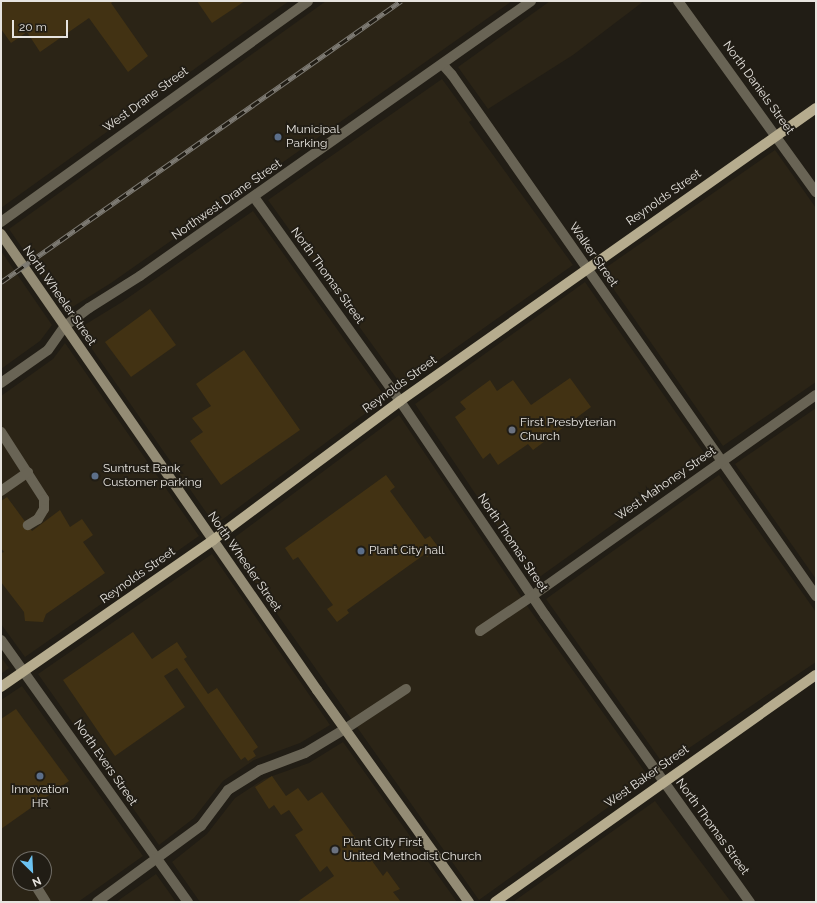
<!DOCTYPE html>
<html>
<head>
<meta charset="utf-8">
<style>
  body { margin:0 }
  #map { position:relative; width:817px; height:903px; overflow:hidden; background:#211d15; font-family:Raleway,sans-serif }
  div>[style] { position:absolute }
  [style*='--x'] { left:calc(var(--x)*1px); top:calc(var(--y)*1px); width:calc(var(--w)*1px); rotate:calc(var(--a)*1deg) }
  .built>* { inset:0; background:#2b2416 }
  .building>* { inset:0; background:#423213 }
  .lane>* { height:10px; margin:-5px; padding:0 5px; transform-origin:5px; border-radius:5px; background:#696455 }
  .street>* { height:10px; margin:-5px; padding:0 5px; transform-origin:5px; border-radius:5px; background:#696455 }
  .secondary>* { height:10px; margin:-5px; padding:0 5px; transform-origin:5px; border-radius:5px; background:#948c75 }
  .primary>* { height:10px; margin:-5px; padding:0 5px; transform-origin:5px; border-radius:5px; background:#b6ac8e }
  .rail>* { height:4.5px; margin-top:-2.25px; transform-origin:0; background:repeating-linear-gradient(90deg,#211d15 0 9px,#7d7a73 0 18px); box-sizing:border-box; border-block:1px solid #7d7a73 }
  .dots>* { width:11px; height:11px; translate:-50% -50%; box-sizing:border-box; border:2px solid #211d15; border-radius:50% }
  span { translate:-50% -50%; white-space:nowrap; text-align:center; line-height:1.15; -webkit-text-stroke:3.5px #211d15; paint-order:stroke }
  .street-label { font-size:12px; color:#e7e4df }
  .poi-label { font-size:12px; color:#e7e4df }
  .left { translate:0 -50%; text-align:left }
  .frame { position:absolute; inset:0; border:2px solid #e7e4df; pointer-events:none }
  .north { position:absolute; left:12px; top:851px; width:40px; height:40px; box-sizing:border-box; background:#211d15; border:1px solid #706d66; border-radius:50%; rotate:156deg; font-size:11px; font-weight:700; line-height:16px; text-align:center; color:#e7e4df }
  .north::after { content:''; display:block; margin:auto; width:14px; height:18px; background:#6cc3f2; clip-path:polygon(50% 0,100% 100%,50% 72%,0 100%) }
  .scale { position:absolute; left:12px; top:20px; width:56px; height:18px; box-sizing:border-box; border:2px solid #e7e4df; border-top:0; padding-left:5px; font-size:12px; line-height:14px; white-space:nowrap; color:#e7e4df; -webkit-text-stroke:3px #211d15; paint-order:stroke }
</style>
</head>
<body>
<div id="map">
  <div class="built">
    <div style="clip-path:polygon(1px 1px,289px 1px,1px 208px)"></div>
    <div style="clip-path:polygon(326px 1px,512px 1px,111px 283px,66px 311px,9px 229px)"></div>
    <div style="clip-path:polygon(550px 1px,644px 1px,573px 55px,488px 109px,458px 67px)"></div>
    <div style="clip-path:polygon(442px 79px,472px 120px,469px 122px,573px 265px,402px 386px,268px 200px)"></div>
    <div style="clip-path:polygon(775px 150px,816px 208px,816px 382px,723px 446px,601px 271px)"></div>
    <div style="clip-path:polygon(253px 211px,386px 398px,215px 525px,78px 329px,122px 302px)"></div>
    <div style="clip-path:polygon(1px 251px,52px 325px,40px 341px,1px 369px)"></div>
    <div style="clip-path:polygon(585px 282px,707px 457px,534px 581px,415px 404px)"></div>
    <div style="clip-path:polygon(65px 343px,199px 536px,25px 657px,1px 624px,1px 396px,53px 359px)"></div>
    <div style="clip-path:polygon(816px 408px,816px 579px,735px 464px)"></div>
    <div style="clip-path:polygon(399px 415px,530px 610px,648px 776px,640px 781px,642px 783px,479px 900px,227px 543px)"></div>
    <div style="clip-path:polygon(719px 475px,816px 612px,816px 662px,664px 765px,546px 599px)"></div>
    <div style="clip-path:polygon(212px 554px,330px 725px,300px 743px,254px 760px,223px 781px,194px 818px,159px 845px,38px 674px)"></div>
    <div style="clip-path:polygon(1px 657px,9px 668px,1px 674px)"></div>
    <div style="clip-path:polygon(evenodd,22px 686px,143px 856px,78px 902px,1px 902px,1px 700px,22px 686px,20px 859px,44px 859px,44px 883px,20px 883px,20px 859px)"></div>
    <div style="clip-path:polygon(343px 742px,457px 902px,200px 902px,172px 862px,207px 834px,235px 798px,264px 779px,309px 763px)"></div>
    <div style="clip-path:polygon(655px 801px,731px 902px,513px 902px)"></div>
    <div style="clip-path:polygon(156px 874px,176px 902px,116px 902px)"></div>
  </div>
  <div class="building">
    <div style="clip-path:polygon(1px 1px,114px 1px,111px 3px,148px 56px,128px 72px,89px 18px,40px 52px,27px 32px,11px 43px,1px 29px)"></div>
    <div style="clip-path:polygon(197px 1px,245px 1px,212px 23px)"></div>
    <div style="clip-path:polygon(150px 309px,176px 345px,131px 377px,105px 342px)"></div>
    <div style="clip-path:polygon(244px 350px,300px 430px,221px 485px,190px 441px,203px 432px,192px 418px,211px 406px,196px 384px)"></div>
    <div style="clip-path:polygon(570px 378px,591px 407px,533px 450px,528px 444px,498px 465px,490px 453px,483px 459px,455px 417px,466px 409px,460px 402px,490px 380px,497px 391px,513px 380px,531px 405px)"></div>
    <div style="clip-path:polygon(386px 475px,395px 487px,390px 491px,425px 539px,430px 536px,439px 548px,427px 557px,425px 554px,347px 610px,349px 613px,337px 622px,327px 609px,333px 605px,298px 557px,293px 560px,285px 548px)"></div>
    <div style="clip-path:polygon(7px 497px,32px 531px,60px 510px,70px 527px,82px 519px,93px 535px,83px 542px,105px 573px,46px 614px,43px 622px,25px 621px,24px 612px,1px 582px,1px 553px,4px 552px,1px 548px,1px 501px)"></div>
    <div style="clip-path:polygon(133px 632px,152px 659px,177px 642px,187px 657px,184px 659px,208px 694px,217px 688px,258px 747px,253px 751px,256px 756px,248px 761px,245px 757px,241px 760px,177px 668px,164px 676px,185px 707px,115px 756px,63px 680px)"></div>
    <div style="clip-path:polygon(16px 709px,69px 781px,1px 829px,1px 719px)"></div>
    <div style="clip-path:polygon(272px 776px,286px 796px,298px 788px,308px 801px,322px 792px,383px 876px,387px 871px,400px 889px,393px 892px,401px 902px,297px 902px,334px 876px,327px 866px,320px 872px,295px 835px,303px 830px,289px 810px,281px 815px,274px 805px,269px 809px,255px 787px)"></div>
  </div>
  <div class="lane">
    <div style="--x:1;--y:432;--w:80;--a:57.3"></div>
    <div style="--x:44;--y:499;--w:10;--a:90"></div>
    <div style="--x:44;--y:509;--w:12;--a:121"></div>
    <div style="--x:38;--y:519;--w:12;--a:149"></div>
    <div style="--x:1;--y:491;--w:33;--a:-35"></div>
    <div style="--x:480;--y:631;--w:63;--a:-33.9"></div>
    <div style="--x:345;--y:729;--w:73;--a:-33.3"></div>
    <div style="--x:34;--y:883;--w:22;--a:58"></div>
  </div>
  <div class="street">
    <div style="--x:678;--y:1;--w:236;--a:54.2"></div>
    <div style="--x:443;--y:65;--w:13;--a:48"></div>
    <div style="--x:452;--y:75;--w:636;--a:55.06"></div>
    <div style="--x:254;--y:197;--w:251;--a:54.4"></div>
    <div style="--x:400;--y:401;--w:258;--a:55.9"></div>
    <div style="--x:545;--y:615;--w:353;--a:54.5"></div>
    <div style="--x:1;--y:222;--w:378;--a:-35.7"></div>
    <div style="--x:1;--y:383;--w:57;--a:-35.1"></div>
    <div style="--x:48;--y:350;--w:29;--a:-55"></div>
    <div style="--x:65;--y:326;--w:30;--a:-37"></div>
    <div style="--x:89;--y:308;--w:60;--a:-32.1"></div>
    <div style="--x:140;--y:276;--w:478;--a:-35.1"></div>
    <div style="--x:532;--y:596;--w:348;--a:-35.3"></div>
    <div style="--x:1;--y:640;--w:322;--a:54.5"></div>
    <div style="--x:97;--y:902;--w:129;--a:-36.2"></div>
    <div style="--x:201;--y:826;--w:45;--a:-53.1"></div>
    <div style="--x:228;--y:790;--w:38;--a:-32"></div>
    <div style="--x:260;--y:770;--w:48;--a:-20.7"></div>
    <div style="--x:305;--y:753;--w:47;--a:-31"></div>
  </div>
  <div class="secondary">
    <div style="--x:1;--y:234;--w:555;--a:55.28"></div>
    <div style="--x:317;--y:690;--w:261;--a:54.4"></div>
  </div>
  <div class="primary">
    <div style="--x:1;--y:687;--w:258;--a:-34.7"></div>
    <div style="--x:213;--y:540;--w:233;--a:-36.6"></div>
    <div style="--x:400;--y:401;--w:509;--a:-35.16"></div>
    <div style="--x:495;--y:902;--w:393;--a:-35.3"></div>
  </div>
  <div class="rail">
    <div style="--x:1;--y:282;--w:489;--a:-35.1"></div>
  </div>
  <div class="dots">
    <div style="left:278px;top:137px;background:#5c6f8a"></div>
    <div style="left:512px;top:430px;background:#6b7280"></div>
    <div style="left:95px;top:476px;background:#5c6f8a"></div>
    <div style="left:361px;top:551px;background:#5c6f8a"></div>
    <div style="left:40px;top:776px;background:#5c6f8a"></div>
    <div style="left:335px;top:850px;background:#6b7280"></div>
  </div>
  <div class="street-label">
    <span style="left:758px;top:88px;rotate:54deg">North Daniels Street</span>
    <span style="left:146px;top:100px;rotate:-36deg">West Drane Street</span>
    <span style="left:664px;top:198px;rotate:-35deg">Reynolds Street</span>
    <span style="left:227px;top:200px;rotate:-35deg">Northwest Drane Street</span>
    <span style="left:593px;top:255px;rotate:55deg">Walker Street</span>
    <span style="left:327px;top:276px;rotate:54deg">North Thomas Street</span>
    <span style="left:59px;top:296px;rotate:55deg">North Wheeler Street</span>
    <span style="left:400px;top:385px;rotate:-36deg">Reynolds Street</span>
    <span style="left:666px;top:484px;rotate:-35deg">West Mahoney Street</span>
    <span style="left:512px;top:543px;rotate:56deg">North Thomas Street</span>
    <span style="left:244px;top:562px;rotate:55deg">North Wheeler Street</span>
    <span style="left:138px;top:576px;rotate:-35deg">Reynolds Street</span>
    <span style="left:105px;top:763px;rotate:55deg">North Evers Street</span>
    <span style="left:647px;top:777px;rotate:-35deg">West Baker Street</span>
    <span style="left:712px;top:827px;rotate:54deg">North Thomas Street</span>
  </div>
  <div class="poi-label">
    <span class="left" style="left:286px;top:137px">Municipal<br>Parking</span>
    <span class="left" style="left:520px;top:430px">First Presbyterian<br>Church</span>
    <span class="left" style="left:103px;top:476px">Suntrust Bank<br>Customer parking</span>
    <span class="left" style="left:369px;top:551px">Plant City hall</span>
    <span style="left:40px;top:797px">Innovation<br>HR</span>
    <span class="left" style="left:343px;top:850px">Plant City First<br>United Methodist Church</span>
  </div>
  <div class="frame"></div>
  <div class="north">N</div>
  <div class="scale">20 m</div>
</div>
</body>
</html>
